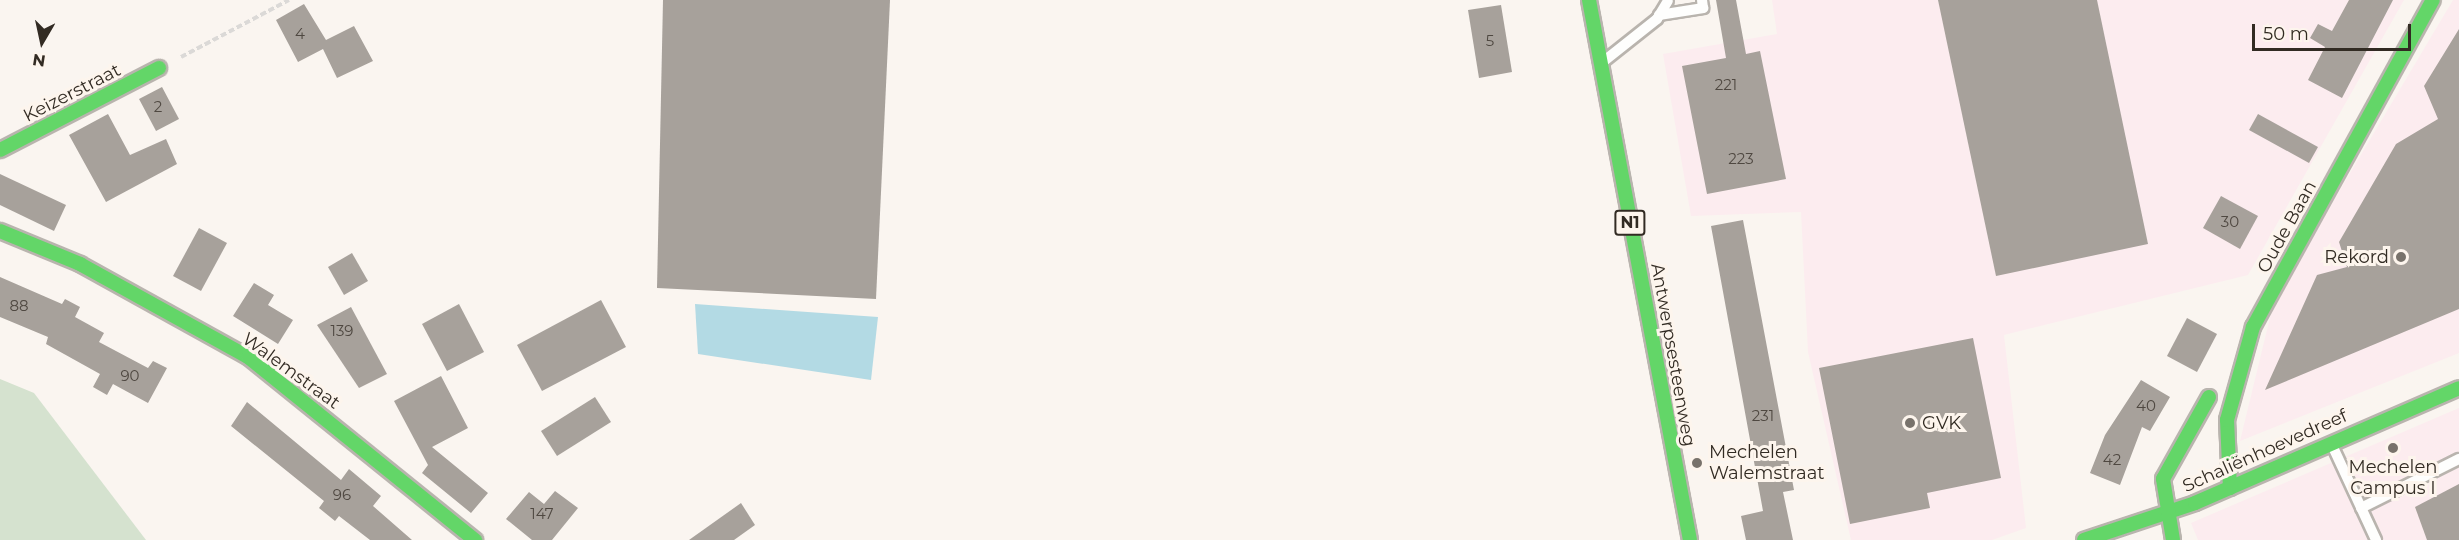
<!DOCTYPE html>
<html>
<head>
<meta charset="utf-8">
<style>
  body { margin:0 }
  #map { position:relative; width:2459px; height:540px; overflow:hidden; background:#faf5f0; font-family:Montserrat,sans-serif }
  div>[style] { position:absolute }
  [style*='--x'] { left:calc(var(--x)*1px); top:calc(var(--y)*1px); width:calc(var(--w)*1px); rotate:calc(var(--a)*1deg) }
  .industrial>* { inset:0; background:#fcecef }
  .green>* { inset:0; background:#d5e2cf }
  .water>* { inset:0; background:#b3dae4 }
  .building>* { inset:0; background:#a7a19b }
  .path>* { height:4px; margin-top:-2px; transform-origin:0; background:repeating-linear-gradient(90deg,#dbd9d7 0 6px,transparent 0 9px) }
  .roads { filter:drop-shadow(2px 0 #b9b4ae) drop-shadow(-2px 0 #b9b4ae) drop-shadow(0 2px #b9b4ae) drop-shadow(0 -2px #b9b4ae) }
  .lane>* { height:10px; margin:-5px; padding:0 5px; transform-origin:5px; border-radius:5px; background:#fefefd }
  .fast>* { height:14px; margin:-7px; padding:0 7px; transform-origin:7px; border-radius:7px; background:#63d668 }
  .dots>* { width:16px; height:16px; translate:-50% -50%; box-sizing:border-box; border:3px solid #fdf5ed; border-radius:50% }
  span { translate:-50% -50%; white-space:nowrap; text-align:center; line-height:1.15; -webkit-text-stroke:6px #fdf5ed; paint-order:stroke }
  .number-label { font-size:15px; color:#4f4841 }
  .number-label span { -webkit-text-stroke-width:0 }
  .shield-label span { padding:2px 4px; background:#fdf5ed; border:2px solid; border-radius:4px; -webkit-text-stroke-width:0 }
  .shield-label { font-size:16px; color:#322b23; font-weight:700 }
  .street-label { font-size:18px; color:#322b23 }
  .poi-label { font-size:18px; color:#322b23 }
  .right { translate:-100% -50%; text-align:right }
  .left { translate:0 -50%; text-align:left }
  .north { position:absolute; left:12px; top:12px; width:60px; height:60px; -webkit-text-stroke:4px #fdf5ed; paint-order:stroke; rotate:189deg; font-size:16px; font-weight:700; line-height:24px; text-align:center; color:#322b23 }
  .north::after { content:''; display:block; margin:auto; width:21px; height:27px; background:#322b23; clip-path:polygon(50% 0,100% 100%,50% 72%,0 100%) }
  .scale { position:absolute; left:2252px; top:24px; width:159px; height:27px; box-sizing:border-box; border:3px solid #322b23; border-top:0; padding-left:8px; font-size:18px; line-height:21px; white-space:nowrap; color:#322b23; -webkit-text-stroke:4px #fdf5ed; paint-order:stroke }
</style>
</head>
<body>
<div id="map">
  <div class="industrial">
    <div style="clip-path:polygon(1772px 0,2404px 0,2248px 275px,2004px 335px,2026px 528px,1992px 540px,1851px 540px,1808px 352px,1801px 212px,1691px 216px,1663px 54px,1777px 34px)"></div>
    <div style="clip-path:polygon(2453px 0,2459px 0,2459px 353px,2240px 441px,2274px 301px)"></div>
    <div style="clip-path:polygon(2459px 408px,2459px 540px,2198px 540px,2191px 523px)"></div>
  </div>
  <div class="green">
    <div style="clip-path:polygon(0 379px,34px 393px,146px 540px,0 540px)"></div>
  </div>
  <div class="water">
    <div style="clip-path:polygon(695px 304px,878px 317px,871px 380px,698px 354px)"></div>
  </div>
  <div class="building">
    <div style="clip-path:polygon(663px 0,890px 0,876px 299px,657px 288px)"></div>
    <div style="clip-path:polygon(1716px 0,1736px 0,1746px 54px,1760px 51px,1786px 179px,1707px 194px,1682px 66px,1726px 58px)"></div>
    <div style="clip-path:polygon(1938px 0,2097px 0,2148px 244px,1996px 276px)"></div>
    <div style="clip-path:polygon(2349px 0,2393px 0,2342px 98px,2308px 80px,2325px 47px,2310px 38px,2318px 24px,2332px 31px)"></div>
    <div style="clip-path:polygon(304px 4px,326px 40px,354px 26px,373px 61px,337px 78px,323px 49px,298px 62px,276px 20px)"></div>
    <div style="clip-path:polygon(1501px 5px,1512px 72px,1479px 78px,1468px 10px)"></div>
    <div style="clip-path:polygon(2459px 29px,2459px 309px,2265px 390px,2317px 275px,2347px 267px,2339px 242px,2396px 144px,2438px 119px,2424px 86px)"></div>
    <div style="clip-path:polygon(162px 87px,179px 119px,156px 131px,139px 99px)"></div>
    <div style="clip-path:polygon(108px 114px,130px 155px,166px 139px,177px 164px,106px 202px,69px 135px)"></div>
    <div style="clip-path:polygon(2258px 114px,2318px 147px,2309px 163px,2249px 130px)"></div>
    <div style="clip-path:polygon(0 174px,66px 205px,54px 231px,0 205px)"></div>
    <div style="clip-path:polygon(2221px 196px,2258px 216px,2240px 249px,2203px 228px)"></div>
    <div style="clip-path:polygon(1743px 220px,1794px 490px,1783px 492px,1793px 540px,1746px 540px,1741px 516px,1763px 511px,1711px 226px)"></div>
    <div style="clip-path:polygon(199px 228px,227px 243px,201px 291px,173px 276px)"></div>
    <div style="clip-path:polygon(352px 253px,368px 281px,344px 295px,328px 267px)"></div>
    <div style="clip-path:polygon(0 277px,62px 304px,65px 299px,80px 307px,75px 317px,104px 333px,99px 342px,148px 368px,153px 361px,167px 368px,148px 403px,113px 384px,107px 395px,93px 387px,100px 374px,46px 344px,48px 337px,0 317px)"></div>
    <div style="clip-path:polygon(254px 283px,274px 295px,268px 305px,293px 320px,278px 344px,233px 316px)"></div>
    <div style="clip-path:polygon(601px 300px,626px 347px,542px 391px,517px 345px)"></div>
    <div style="clip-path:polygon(459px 304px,484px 352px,447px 371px,422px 324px)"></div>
    <div style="clip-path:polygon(351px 307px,387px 374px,359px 388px,317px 325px)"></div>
    <div style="clip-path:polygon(2187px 318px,2217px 334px,2197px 372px,2167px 356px)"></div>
    <div style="clip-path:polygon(1973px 338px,2001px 478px,1927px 493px,1930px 508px,1850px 524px,1819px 368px)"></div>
    <div style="clip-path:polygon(441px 376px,468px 428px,432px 447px,488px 493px,471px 513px,422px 473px,428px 465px,394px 401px)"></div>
    <div style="clip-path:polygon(2141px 380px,2170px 397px,2150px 431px,2142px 427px,2120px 485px,2090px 473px,2105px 435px)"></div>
    <div style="clip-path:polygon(595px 397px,611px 422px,557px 456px,541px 431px)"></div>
    <div style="clip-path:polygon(247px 402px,341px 480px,349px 469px,381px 496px,373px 506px,412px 540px,370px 540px,339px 516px,335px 521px,319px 508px,324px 501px,231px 426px)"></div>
    <div style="clip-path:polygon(2459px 484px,2459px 540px,2427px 540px,2415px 507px)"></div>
    <div style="clip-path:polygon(555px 491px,578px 508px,552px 540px,532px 540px,506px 519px,529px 492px,544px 504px)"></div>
    <div style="clip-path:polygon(741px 503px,755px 525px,734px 540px,689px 540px)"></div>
  </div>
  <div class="path">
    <div style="--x:181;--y:57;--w:122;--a:-27.8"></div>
  </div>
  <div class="roads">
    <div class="lane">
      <div style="--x:1659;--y:15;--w:45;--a:-9"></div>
      <div style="--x:1703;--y:8;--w:8;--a:-97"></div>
      <div style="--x:1604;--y:61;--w:68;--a:-38.4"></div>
      <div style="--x:1657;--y:19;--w:21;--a:-59"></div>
      <div style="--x:2332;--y:445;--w:105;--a:65.1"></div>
      <div style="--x:2361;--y:508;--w:110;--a:-26.6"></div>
    </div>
    <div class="fast">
      <div style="--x:1589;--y:0;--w:549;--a:79.41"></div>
      <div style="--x:0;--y:150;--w:179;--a:-27.3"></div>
      <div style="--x:0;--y:231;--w:87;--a:22.4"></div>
      <div style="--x:80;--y:264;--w:192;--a:29"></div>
      <div style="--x:248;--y:357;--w:292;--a:38.9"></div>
      <div style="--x:2230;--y:488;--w:68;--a:-92.5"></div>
      <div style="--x:2227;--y:420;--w:97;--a:-74.4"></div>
      <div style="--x:2253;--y:327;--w:373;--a:-61.2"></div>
      <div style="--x:2084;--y:540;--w:117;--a:-18.4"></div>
      <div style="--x:2195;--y:503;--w:288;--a:-23.5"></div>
      <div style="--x:2173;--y:540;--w:62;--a:-99.3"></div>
      <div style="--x:2163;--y:479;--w:94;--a:-60.7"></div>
    </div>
  </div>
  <div class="dots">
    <div style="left:2401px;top:257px;background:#78726b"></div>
    <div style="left:1910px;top:423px;background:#78726b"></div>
    <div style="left:2393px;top:448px;background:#78726b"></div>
    <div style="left:1697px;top:463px;background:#78726b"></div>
  </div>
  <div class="number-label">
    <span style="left:300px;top:34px">4</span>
    <span style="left:1490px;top:41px">5</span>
    <span style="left:1726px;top:85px">221</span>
    <span style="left:158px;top:107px">2</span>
    <span style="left:1741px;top:159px">223</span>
    <span style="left:2230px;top:222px">30</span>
    <span style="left:19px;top:306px">88</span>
    <span style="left:342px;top:331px">139</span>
    <span style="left:130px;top:376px">90</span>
    <span style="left:2146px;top:406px">40</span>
    <span style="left:1763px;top:416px">231</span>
    <span style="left:2112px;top:460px">42</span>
    <span style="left:342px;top:495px">96</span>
    <span style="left:542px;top:514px">147</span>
  </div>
  <div class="shield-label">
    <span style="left:1630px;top:223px">N1</span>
  </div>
  <div class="street-label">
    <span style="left:72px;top:93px;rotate:-27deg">Keizerstraat</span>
    <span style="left:2287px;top:227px;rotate:-61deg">Oude Baan</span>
    <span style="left:1673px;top:355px;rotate:80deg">Antwerpsesteenweg</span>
    <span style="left:291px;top:371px;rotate:36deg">Walemstraat</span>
    <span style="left:2265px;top:451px;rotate:-24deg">Schaliënhoevedreef</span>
  </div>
  <div class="poi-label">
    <span class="right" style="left:2389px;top:257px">Rekord</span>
    <span class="left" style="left:1922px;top:423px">GVK</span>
    <span class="left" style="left:1709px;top:463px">Mechelen<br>Walemstraat</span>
    <span style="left:2393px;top:478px">Mechelen<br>Campus I</span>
  </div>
  <div class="north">N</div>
  <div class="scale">50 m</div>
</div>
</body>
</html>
